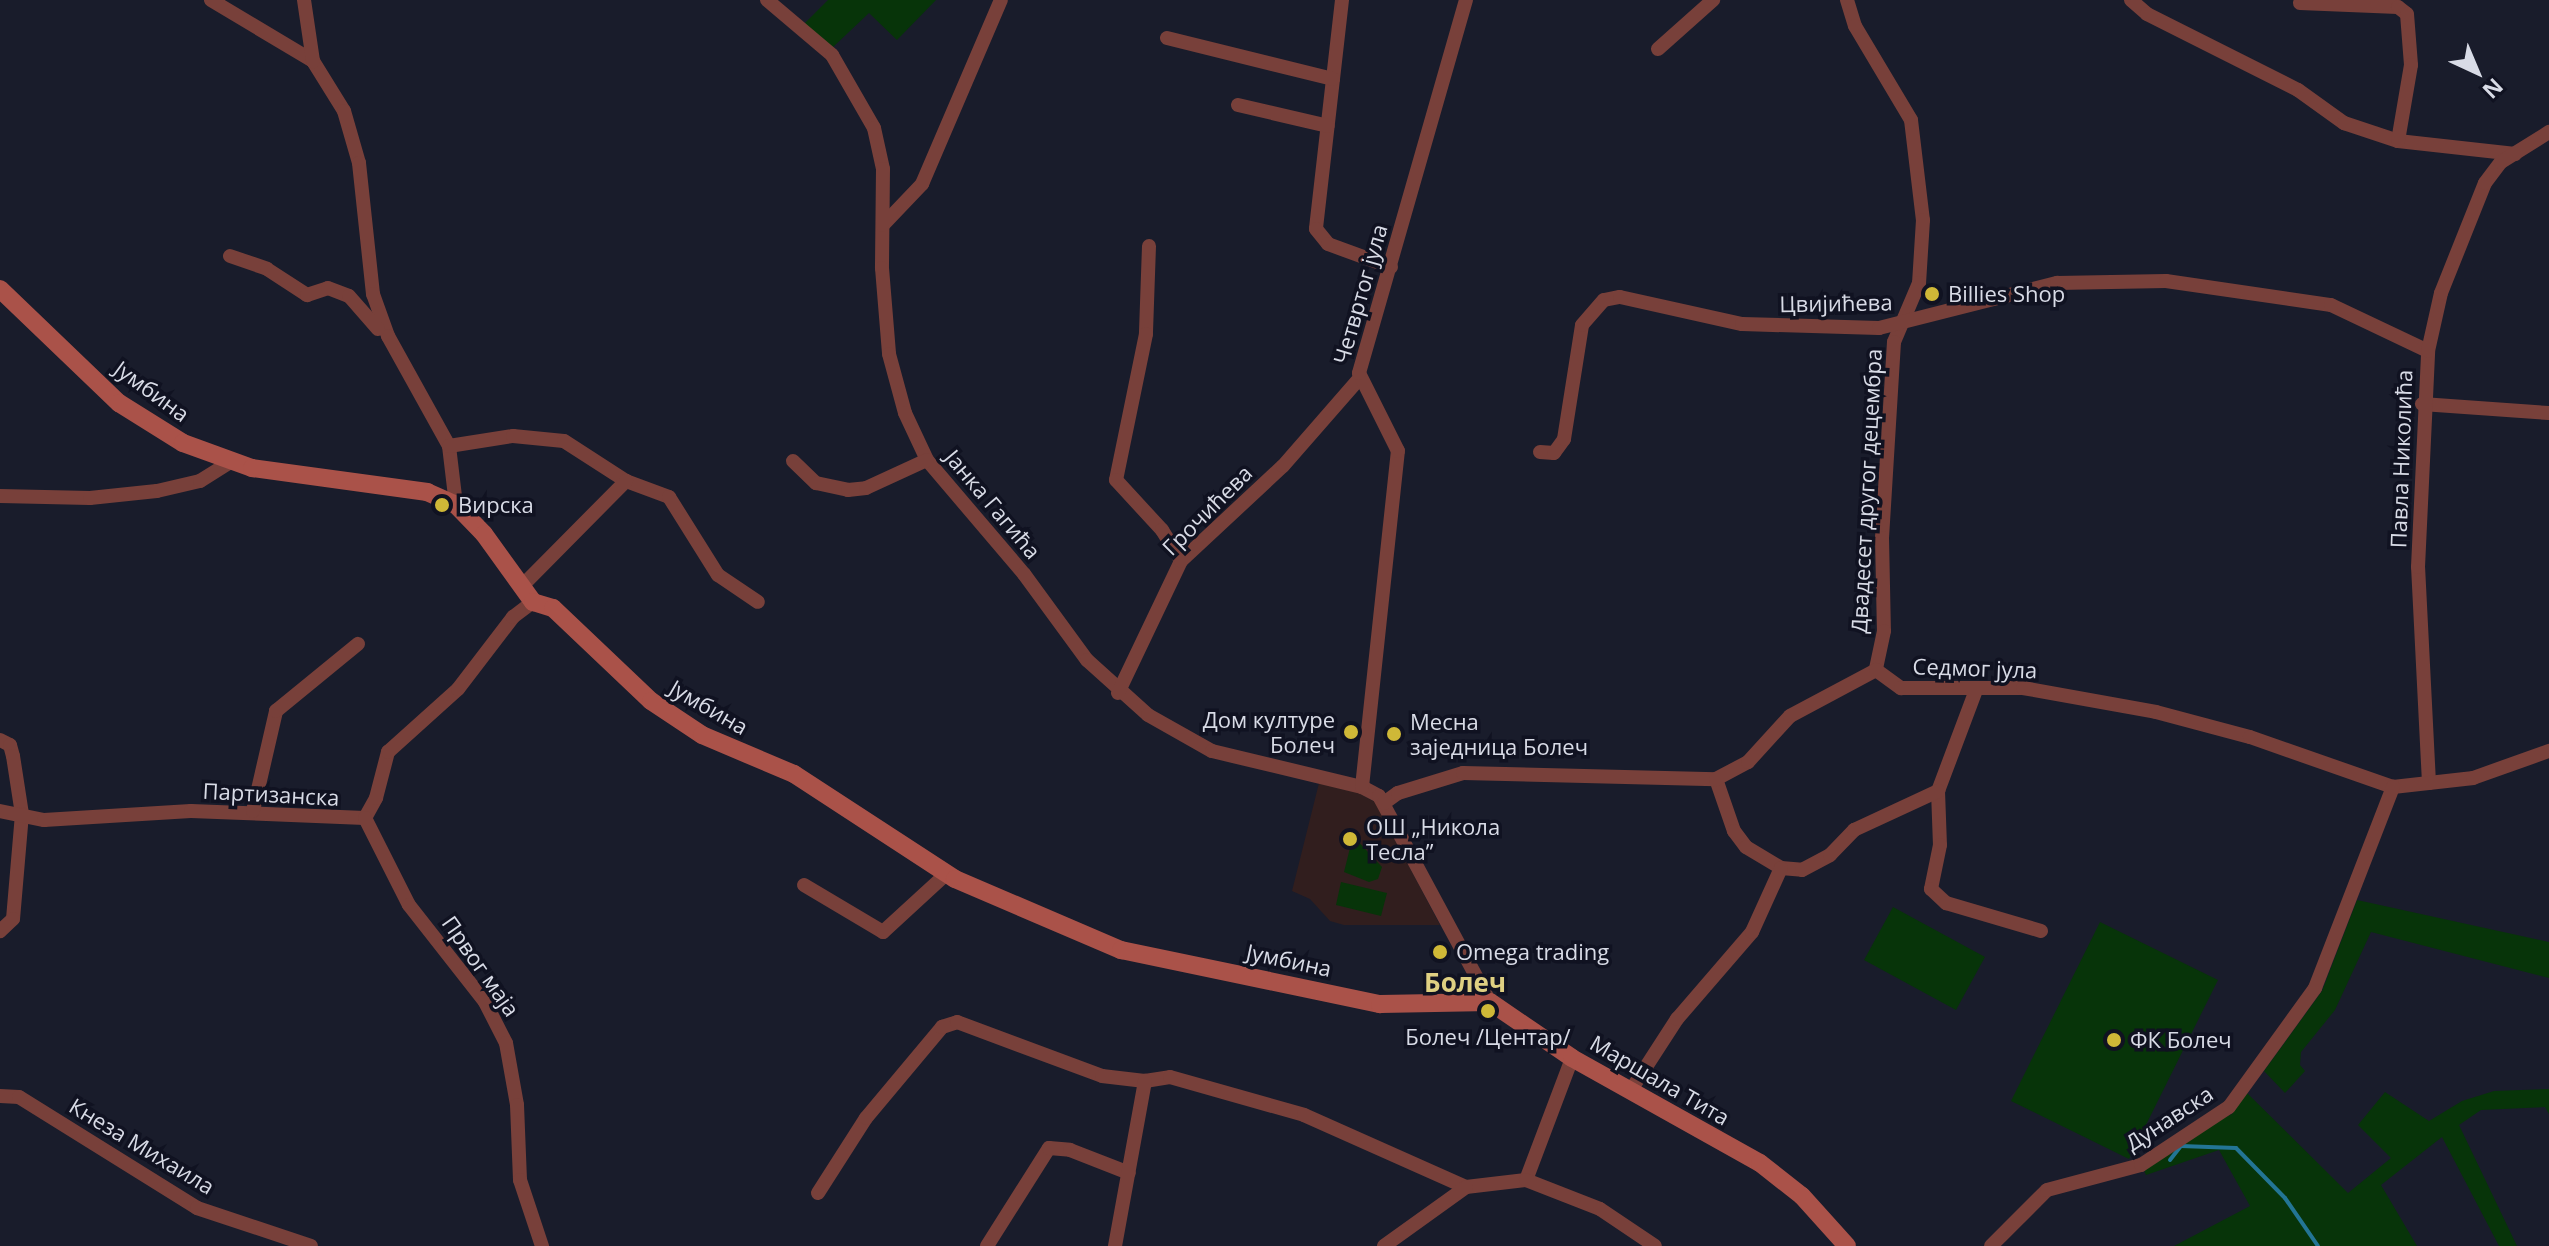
<!DOCTYPE html>
<html>
<head>
<meta charset="utf-8">
<style>
  body { margin:0 }
  #map { position:relative; width:2549px; height:1246px; overflow:hidden; background:#191c2b; font-family:"Open Sans",sans-serif }
  div>[style] { position:absolute }
  [style*='--x'] { left:calc(var(--x)*1px); top:calc(var(--y)*1px); width:calc(var(--w)*1px); rotate:calc(var(--a)*1deg) }
  .education>* { inset:0; background:#311e1e }
  .green>* { inset:0; background:#073409 }
  .stream>* { height:4px; margin:-2px; padding:0 2px; transform-origin:2px; border-radius:2px; background:#237595 }
  .street>* { height:14px; margin:-7px; padding:0 7px; transform-origin:7px; border-radius:7px; background:#78403a }
  .secondary>* { height:18px; margin:-9px; padding:0 9px; transform-origin:9px; border-radius:9px; background:#aa5249 }
  .dots>* { width:22px; height:22px; translate:-50% -50%; box-sizing:border-box; border:4px solid #101221; border-radius:50% }
  span { translate:-50% -50%; white-space:nowrap; text-align:center; line-height:1.15; -webkit-text-stroke:7px #101221; paint-order:stroke }
  .street-label { font-size:22px; color:#d8dbe6 }
  .poi-label { font-size:22px; color:#d8dbe6 }
  .left { translate:0 -50%; text-align:left }
  .right { translate:-100% -50%; text-align:right }
  .quarter-label { font-size:26px; color:#dfd082; font-weight:700 }
  .north { position:absolute; left:2437px; top:32px; width:80px; height:80px; -webkit-text-stroke:6px #101221; paint-order:stroke; rotate:136deg; font-size:22px; font-weight:700; line-height:32px; text-align:center; color:#d8dbe6 }
  .north::after { content:''; display:block; margin:auto; width:28px; height:36px; background:#d8dbe6; clip-path:polygon(50% 0,100% 100%,50% 72%,0 100%) }
</style>
</head>
<body>
<div id="map">
  <div class="education">
    <div style="clip-path:polygon(1319px 783px,1350px 788px,1375px 802px,1440px 925px,1344px 925px,1330px 921px,1310px 899px,1292px 891px)"></div>
  </div>
  <div class="green">
    <div style="clip-path:polygon(828px 0,936px 0,897px 40px,869px 13px,831px 49px,803px 25px)"></div>
    <div style="clip-path:polygon(1353px 836px,1382px 867px,1378px 879px,1369px 882px,1344px 872px)"></div>
    <div style="clip-path:polygon(1341px 882px,1387px 893px,1381px 916px,1336px 905px)"></div>
    <div style="clip-path:polygon(2357px 900px,2549px 942px,2549px 978px,2371px 932px,2335px 1010px,2301px 1052px,2300px 1065px,2305px 1071px,2285px 1093px,2264px 1071px,2322px 991px)"></div>
    <div style="clip-path:polygon(1893px 907px,1985px 957px,1956px 1010px,1864px 960px)"></div>
    <div style="clip-path:polygon(2100px 922px,2218px 980px,2129px 1159px,2011px 1101px)"></div>
    <div style="clip-path:polygon(2549px 1089px,2549px 1114px,2545px 1107px,2481px 1110px,2459px 1125px,2517px 1246px,2499px 1246px,2442px 1137px,2381px 1185px,2417px 1246px,2174px 1246px,2250px 1206px,2219px 1150px,2146px 1175px,2143px 1168px,2183px 1136px,2232px 1114px,2247px 1093px,2348px 1193px,2391px 1158px,2358px 1125px,2385px 1092px,2429px 1121px,2462px 1101px,2494px 1091px)"></div>
  </div>
  <div class="stream">
    <div style="--x:2170;--y:1160;--w:18;--a:-52"></div>
    <div style="--x:2181;--y:1146;--w:55;--a:2.1"></div>
    <div style="--x:2236;--y:1148;--w:70;--a:45.6"></div>
    <div style="--x:2285;--y:1198;--w:58;--a:55.5"></div>
  </div>
  <div class="street">
    <div style="--x:211;--y:0;--w:119;--a:30.9"></div>
    <div style="--x:313;--y:61;--w:59;--a:58.2"></div>
    <div style="--x:344;--y:111;--w:54;--a:73.9"></div>
    <div style="--x:359;--y:163;--w:132;--a:83.9"></div>
    <div style="--x:373;--y:294;--w:45;--a:70.3"></div>
    <div style="--x:388;--y:336;--w:126;--a:61"></div>
    <div style="--x:449;--y:446;--w:59;--a:83.2"></div>
    <div style="--x:304;--y:0;--w:62;--a:81.6"></div>
    <div style="--x:767;--y:0;--w:85;--a:40.2"></div>
    <div style="--x:832;--y:55;--w:84;--a:60.1"></div>
    <div style="--x:874;--y:128;--w:42;--a:77.6"></div>
    <div style="--x:883;--y:169;--w:99;--a:90.6"></div>
    <div style="--x:882;--y:268;--w:86;--a:85.3"></div>
    <div style="--x:889;--y:354;--w:61;--a:74.8"></div>
    <div style="--x:905;--y:413;--w:52;--a:64.9"></div>
    <div style="--x:927;--y:460;--w:150;--a:49.6"></div>
    <div style="--x:1024;--y:574;--w:107;--a:53.8"></div>
    <div style="--x:1087;--y:660;--w:82;--a:42"></div>
    <div style="--x:1148;--y:715;--w:73;--a:29.4"></div>
    <div style="--x:1212;--y:751;--w:154;--a:13.5"></div>
    <div style="--x:1362;--y:787;--w:19;--a:28"></div>
    <div style="--x:1379;--y:796;--w:234;--a:61.7"></div>
    <div style="--x:1342;--y:0;--w:230;--a:96.5"></div>
    <div style="--x:1316;--y:229;--w:19;--a:51"></div>
    <div style="--x:1328;--y:244;--w:67;--a:20.1"></div>
    <div style="--x:1847;--y:0;--w:27;--a:73"></div>
    <div style="--x:1855;--y:26;--w:109;--a:59.2"></div>
    <div style="--x:1911;--y:120;--w:101;--a:83.2"></div>
    <div style="--x:1923;--y:220;--w:63;--a:93.6"></div>
    <div style="--x:1919;--y:283;--w:64;--a:113"></div>
    <div style="--x:1894;--y:342;--w:196;--a:93.5"></div>
    <div style="--x:1882;--y:538;--w:93;--a:88.8"></div>
    <div style="--x:1884;--y:631;--w:40;--a:102"></div>
    <div style="--x:2131;--y:0;--w:21;--a:41"></div>
    <div style="--x:2147;--y:14;--w:169;--a:26.7"></div>
    <div style="--x:2298;--y:90;--w:57;--a:35.7"></div>
    <div style="--x:2344;--y:123;--w:57;--a:18.4"></div>
    <div style="--x:2398;--y:141;--w:118;--a:6.3"></div>
    <div style="--x:2300;--y:3;--w:98;--a:2.3"></div>
    <div style="--x:2398;--y:7;--w:11;--a:38"></div>
    <div style="--x:2407;--y:14;--w:51;--a:85.5"></div>
    <div style="--x:2411;--y:65;--w:77;--a:99.7"></div>
    <div style="--x:1167;--y:38;--w:171;--a:13.9"></div>
    <div style="--x:1658;--y:49;--w:74;--a:-41.7"></div>
    <div style="--x:1238;--y:105;--w:92;--a:13.1"></div>
    <div style="--x:883;--y:225;--w:57;--a:-46.4"></div>
    <div style="--x:922;--y:184;--w:200;--a:-66.8"></div>
    <div style="--x:1149;--y:246;--w:88;--a:92"></div>
    <div style="--x:1146;--y:334;--w:149;--a:101.6"></div>
    <div style="--x:1116;--y:480;--w:68;--a:47.4"></div>
    <div style="--x:1162;--y:530;--w:36;--a:58"></div>
    <div style="--x:230;--y:256;--w:39;--a:19"></div>
    <div style="--x:267;--y:269;--w:48;--a:33"></div>
    <div style="--x:307;--y:295;--w:22;--a:-18"></div>
    <div style="--x:328;--y:288;--w:22;--a:21"></div>
    <div style="--x:349;--y:296;--w:44;--a:48.7"></div>
    <div style="--x:2422;--y:404;--w:127;--a:4.1"></div>
    <div style="--x:449;--y:446;--w:65;--a:-8.9"></div>
    <div style="--x:513;--y:436;--w:51;--a:5.6"></div>
    <div style="--x:564;--y:441;--w:74;--a:32.8"></div>
    <div style="--x:626;--y:481;--w:46;--a:20.4"></div>
    <div style="--x:669;--y:497;--w:92;--a:57.9"></div>
    <div style="--x:718;--y:575;--w:48;--a:34"></div>
    <div style="--x:1540;--y:452;--w:14;--a:4"></div>
    <div style="--x:1554;--y:453;--w:17;--a:-54"></div>
    <div style="--x:1564;--y:439;--w:115;--a:-81"></div>
    <div style="--x:1582;--y:325;--w:33;--a:-49"></div>
    <div style="--x:1604;--y:300;--w:16;--a:-11"></div>
    <div style="--x:1620;--y:297;--w:125;--a:12.5"></div>
    <div style="--x:1742;--y:324;--w:137;--a:1.7"></div>
    <div style="--x:1879;--y:328;--w:184;--a:-14.2"></div>
    <div style="--x:2057;--y:283;--w:109;--a:-1.1"></div>
    <div style="--x:2166;--y:281;--w:167;--a:8.3"></div>
    <div style="--x:2331;--y:305;--w:107;--a:25.4"></div>
    <div style="--x:793;--y:461;--w:32;--a:44"></div>
    <div style="--x:816;--y:483;--w:33;--a:12"></div>
    <div style="--x:848;--y:490;--w:18;--a:-6"></div>
    <div style="--x:866;--y:488;--w:67;--a:-24.7"></div>
    <div style="--x:0;--y:496;--w:90;--a:1.3"></div>
    <div style="--x:90;--y:498;--w:67;--a:-6"></div>
    <div style="--x:157;--y:491;--w:44;--a:-13.1"></div>
    <div style="--x:200;--y:481;--w:36;--a:-32"></div>
    <div style="--x:522;--y:586;--w:148;--a:-45.3"></div>
    <div style="--x:1976;--y:690;--w:108;--a:110.6"></div>
    <div style="--x:1938;--y:791;--w:54;--a:87.9"></div>
    <div style="--x:1940;--y:845;--w:45;--a:101.6"></div>
    <div style="--x:1931;--y:889;--w:21;--a:43"></div>
    <div style="--x:1946;--y:903;--w:99;--a:16.4"></div>
    <div style="--x:1118;--y:693;--w:146;--a:-64.5"></div>
    <div style="--x:1181;--y:561;--w:139;--a:-43"></div>
    <div style="--x:1283;--y:466;--w:116;--a:-48.9"></div>
    <div style="--x:0;--y:740;--w:11;--a:27"></div>
    <div style="--x:10;--y:745;--w:11;--a:75"></div>
    <div style="--x:13;--y:756;--w:59;--a:81.2"></div>
    <div style="--x:22;--y:814;--w:105;--a:94.9"></div>
    <div style="--x:13;--y:919;--w:18;--a:137"></div>
    <div style="--x:1716;--y:779;--w:55;--a:70.9"></div>
    <div style="--x:1734;--y:831;--w:20;--a:53"></div>
    <div style="--x:1746;--y:847;--w:41;--a:31"></div>
    <div style="--x:1781;--y:868;--w:21;--a:5"></div>
    <div style="--x:1802;--y:870;--w:32;--a:-28"></div>
    <div style="--x:1830;--y:855;--w:35;--a:-46"></div>
    <div style="--x:1854;--y:830;--w:93;--a:-24.9"></div>
    <div style="--x:2429;--y:783;--w:216;--a:-92.9"></div>
    <div style="--x:2418;--y:567;--w:216;--a:-87.3"></div>
    <div style="--x:2428;--y:351;--w:59;--a:-77.4"></div>
    <div style="--x:2441;--y:293;--w:118;--a:-68.2"></div>
    <div style="--x:2485;--y:183;--w:26;--a:-53"></div>
    <div style="--x:2501;--y:162;--w:57;--a:-32"></div>
    <div style="--x:1362;--y:787;--w:338;--a:-83.9"></div>
    <div style="--x:1398;--y:451;--w:87;--a:-116.6"></div>
    <div style="--x:1359;--y:373;--w:388;--a:-74"></div>
    <div style="--x:1384;--y:803;--w:17;--a:-36"></div>
    <div style="--x:1398;--y:793;--w:68;--a:-17.1"></div>
    <div style="--x:1463;--y:773;--w:253;--a:1.4"></div>
    <div style="--x:1716;--y:779;--w:36;--a:-28"></div>
    <div style="--x:1748;--y:762;--w:62;--a:-47.6"></div>
    <div style="--x:1790;--y:716;--w:98;--a:-28.1"></div>
    <div style="--x:1876;--y:670;--w:31;--a:36"></div>
    <div style="--x:1901;--y:688;--w:122;--a:0"></div>
    <div style="--x:2023;--y:688;--w:135;--a:10.2"></div>
    <div style="--x:2156;--y:712;--w:97;--a:14.9"></div>
    <div style="--x:2250;--y:737;--w:151;--a:19.3"></div>
    <div style="--x:2393;--y:787;--w:81;--a:-6.4"></div>
    <div style="--x:2473;--y:778;--w:81;--a:-19.6"></div>
    <div style="--x:0;--y:811;--w:45;--a:11.6"></div>
    <div style="--x:44;--y:820;--w:147;--a:-3.5"></div>
    <div style="--x:191;--y:811;--w:174;--a:2.3"></div>
    <div style="--x:365;--y:818;--w:23;--a:-61"></div>
    <div style="--x:376;--y:798;--w:48;--a:-75.4"></div>
    <div style="--x:388;--y:752;--w:94;--a:-42"></div>
    <div style="--x:458;--y:689;--w:91;--a:-52.6"></div>
    <div style="--x:513;--y:617;--w:25;--a:-37"></div>
    <div style="--x:253;--y:811;--w:103;--a:-77"></div>
    <div style="--x:276;--y:711;--w:106;--a:-39.3"></div>
    <div style="--x:365;--y:818;--w:97;--a:63.2"></div>
    <div style="--x:409;--y:905;--w:123;--a:51.9"></div>
    <div style="--x:485;--y:1002;--w:46;--a:62.9"></div>
    <div style="--x:506;--y:1043;--w:63;--a:79.9"></div>
    <div style="--x:517;--y:1105;--w:75;--a:87.7"></div>
    <div style="--x:520;--y:1180;--w:70;--a:71.6"></div>
    <div style="--x:804;--y:885;--w:92;--a:30.7"></div>
    <div style="--x:883;--y:932;--w:86;--a:-42.6"></div>
    <div style="--x:1631;--y:1090;--w:85;--a:-57.1"></div>
    <div style="--x:1677;--y:1019;--w:115;--a:-49.2"></div>
    <div style="--x:1752;--y:932;--w:70;--a:-65.6"></div>
    <div style="--x:0;--y:1096;--w:19;--a:3"></div>
    <div style="--x:19;--y:1097;--w:210;--a:31.9"></div>
    <div style="--x:197;--y:1208;--w:120;--a:18.4"></div>
    <div style="--x:1526;--y:1180;--w:130;--a:-69.3"></div>
    <div style="--x:818;--y:1193;--w:89;--a:-57.4"></div>
    <div style="--x:866;--y:1118;--w:119;--a:-50.1"></div>
    <div style="--x:942;--y:1027;--w:16;--a:-18"></div>
    <div style="--x:957;--y:1022;--w:155;--a:20.4"></div>
    <div style="--x:1102;--y:1076;--w:43;--a:6.6"></div>
    <div style="--x:1145;--y:1081;--w:25;--a:-9"></div>
    <div style="--x:1170;--y:1077;--w:139;--a:15.8"></div>
    <div style="--x:1304;--y:1115;--w:177;--a:24"></div>
    <div style="--x:1466;--y:1187;--w:60;--a:-6.7"></div>
    <div style="--x:1526;--y:1180;--w:79;--a:21.4"></div>
    <div style="--x:1600;--y:1209;--w:66;--a:33.9"></div>
    <div style="--x:987;--y:1246;--w:116;--a:-57.7"></div>
    <div style="--x:1049;--y:1148;--w:21;--a:5"></div>
    <div style="--x:1070;--y:1150;--w:63;--a:21.3"></div>
    <div style="--x:1115;--y:1246;--w:168;--a:-79.7"></div>
    <div style="--x:1384;--y:1246;--w:101;--a:-35.7"></div>
    <div style="--x:1991;--y:1246;--w:79;--a:-45"></div>
    <div style="--x:2047;--y:1190;--w:97;--a:-14.9"></div>
    <div style="--x:2141;--y:1165;--w:105;--a:-33.4"></div>
    <div style="--x:2229;--y:1107;--w:147;--a:-54.1"></div>
    <div style="--x:2315;--y:988;--w:216;--a:-68.8"></div>
  </div>
  <div class="secondary">
    <div style="--x:0;--y:289;--w:165;--a:43.8"></div>
    <div style="--x:119;--y:403;--w:75;--a:32"></div>
    <div style="--x:183;--y:443;--w:73;--a:19.9"></div>
    <div style="--x:252;--y:468;--w:177;--a:7.8"></div>
    <div style="--x:427;--y:492;--w:32;--a:24"></div>
    <div style="--x:456;--y:505;--w:40;--a:46"></div>
    <div style="--x:484;--y:534;--w:84;--a:54.2"></div>
    <div style="--x:533;--y:602;--w:21;--a:17"></div>
    <div style="--x:553;--y:608;--w:135;--a:43.5"></div>
    <div style="--x:651;--y:701;--w:61;--a:33.7"></div>
    <div style="--x:702;--y:735;--w:100;--a:23"></div>
    <div style="--x:794;--y:774;--w:192;--a:33.1"></div>
    <div style="--x:955;--y:879;--w:181;--a:23.2"></div>
    <div style="--x:1121;--y:950;--w:265;--a:11.8"></div>
    <div style="--x:1380;--y:1004;--w:110;--a:-1"></div>
    <div style="--x:1490;--y:1002;--w:99;--a:34.3"></div>
    <div style="--x:1572;--y:1058;--w:215;--a:29.2"></div>
    <div style="--x:1760;--y:1163;--w:53;--a:38.2"></div>
    <div style="--x:1802;--y:1196;--w:67;--a:48"></div>
  </div>
  <div class="dots">
    <div style="left:1932px;top:294px;background:#cfb837"></div>
    <div style="left:442px;top:505px;background:#cfb837"></div>
    <div style="left:1351px;top:732px;background:#cfb837"></div>
    <div style="left:1394px;top:734px;background:#cfb837"></div>
    <div style="left:1350px;top:839px;background:#cfb837"></div>
    <div style="left:1440px;top:952px;background:#cfb837"></div>
    <div style="left:1488px;top:1011px;background:#cfb837"></div>
    <div style="left:2114px;top:1040px;background:#cfb837"></div>
  </div>
  <div class="street-label">
    <span style="left:1360px;top:294px;rotate:-74deg">Четвртог јула</span>
    <span style="left:1836px;top:303px;rotate:-1deg">Цвијићева</span>
    <span style="left:152px;top:391px;rotate:36deg">Јумбина</span>
    <span style="left:2401px;top:459px;rotate:-88deg">Павла Николића</span>
    <span style="left:1866px;top:491px;rotate:-87deg">Двадесет другог децембра</span>
    <span style="left:993px;top:504px;rotate:50deg">Јанка Гагића</span>
    <span style="left:1207px;top:510px;rotate:-45deg">Грочићева</span>
    <span style="left:1975px;top:668px;rotate:2deg">Седмог јула</span>
    <span style="left:709px;top:707px;rotate:30deg">Јумбина</span>
    <span style="left:271px;top:794px;rotate:3deg">Партизанска</span>
    <span style="left:1289px;top:960px;rotate:12deg">Јумбина</span>
    <span style="left:481px;top:966px;rotate:55deg">Првог маја</span>
    <span style="left:1660px;top:1080px;rotate:30deg">Маршала Тита</span>
    <span style="left:2169px;top:1118px;rotate:-33deg">Дунавска</span>
    <span style="left:142px;top:1146px;rotate:31deg">Кнеза Михаила</span>
  </div>
  <div class="poi-label">
    <span class="left" style="left:1948px;top:294px">Billies Shop</span>
    <span class="left" style="left:458px;top:505px">Вирска</span>
    <span class="right" style="left:1335px;top:732px">Дом културе<br>Болеч</span>
    <span class="left" style="left:1410px;top:734px">Месна<br>заједница Болеч</span>
    <span class="left" style="left:1366px;top:839px">ОШ „Никола<br>Тесла”</span>
    <span class="left" style="left:1456px;top:952px">Omega trading</span>
    <span style="left:1488px;top:1037px">Болеч /Центар/</span>
    <span class="left" style="left:2130px;top:1040px">ФК Болеч</span>
  </div>
  <div class="quarter-label">
    <span style="left:1465px;top:983px">Болеч</span>
  </div>
  <div class="north">N</div>
</div>
</body>
</html>
